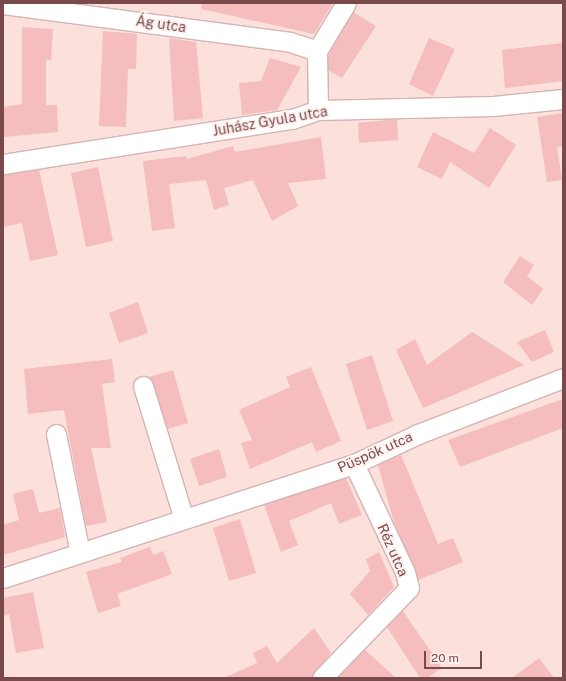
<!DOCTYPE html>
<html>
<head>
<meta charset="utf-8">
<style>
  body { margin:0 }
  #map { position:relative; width:566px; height:681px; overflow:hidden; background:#fdece7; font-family:"Public Sans",sans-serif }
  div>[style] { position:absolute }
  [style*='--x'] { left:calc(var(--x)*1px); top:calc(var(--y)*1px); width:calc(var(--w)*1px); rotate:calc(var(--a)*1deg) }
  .residential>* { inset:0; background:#fbe0db }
  .building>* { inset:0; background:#f5bdbd }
  .roads { filter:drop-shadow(1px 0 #d5b3b2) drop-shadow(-1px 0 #d5b3b2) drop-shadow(0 1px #d5b3b2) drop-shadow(0 -1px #d5b3b2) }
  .street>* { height:19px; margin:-9.5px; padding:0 9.5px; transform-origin:9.5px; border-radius:9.5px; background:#fff }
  span { translate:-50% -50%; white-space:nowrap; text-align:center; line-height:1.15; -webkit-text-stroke:4px #fff2ef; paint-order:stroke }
  .street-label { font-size:14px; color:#79494c }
  .frame { position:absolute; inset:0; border:4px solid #79494c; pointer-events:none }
  .scale { position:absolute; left:424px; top:651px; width:58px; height:18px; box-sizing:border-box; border:2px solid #79494c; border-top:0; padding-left:5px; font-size:12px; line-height:14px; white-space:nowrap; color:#79494c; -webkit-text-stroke:3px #fff2ef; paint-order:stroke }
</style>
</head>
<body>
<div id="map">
  <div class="residential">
    <div style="clip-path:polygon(3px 3px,563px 3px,563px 678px,3px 678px)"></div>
  </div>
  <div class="building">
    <div style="clip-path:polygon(202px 3px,333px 3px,314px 34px,201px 9px)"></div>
    <div style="clip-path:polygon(353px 12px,376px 26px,342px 78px,328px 70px,328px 56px)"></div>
    <div style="clip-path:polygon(22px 27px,53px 29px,51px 60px,46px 60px,46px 105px,57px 105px,58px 132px,3px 137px,3px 107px,22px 104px)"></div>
    <div style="clip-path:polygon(103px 31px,137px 34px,136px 69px,128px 69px,126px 127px,99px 126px)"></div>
    <div style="clip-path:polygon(169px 38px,196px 42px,203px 118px,174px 121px)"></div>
    <div style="clip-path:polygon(429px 38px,455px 49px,433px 96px,409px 84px)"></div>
    <div style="clip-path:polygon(563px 43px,563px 81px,505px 88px,502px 50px)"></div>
    <div style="clip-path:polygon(270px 58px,301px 67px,277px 110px,242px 115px,239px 83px,261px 81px)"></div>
    <div style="clip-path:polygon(563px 113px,563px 146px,557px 147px,562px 180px,547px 182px,537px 117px)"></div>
    <div style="clip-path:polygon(397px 119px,398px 140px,359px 143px,358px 123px)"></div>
    <div style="clip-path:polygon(490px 128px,516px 145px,489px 188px,450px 162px,442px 179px,417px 167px,433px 132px,474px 153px)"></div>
    <div style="clip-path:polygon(321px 137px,326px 179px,288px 183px,298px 206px,272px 221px,253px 180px,224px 188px,229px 205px,214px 210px,206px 180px,169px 184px,175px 228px,152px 231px,143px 161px,186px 156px,187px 159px,233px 146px,235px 152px)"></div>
    <div style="clip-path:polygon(98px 167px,113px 241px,86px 247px,71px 173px)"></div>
    <div style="clip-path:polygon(39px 170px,58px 255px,30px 261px,22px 223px,3px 227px,3px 175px)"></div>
    <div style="clip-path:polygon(520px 256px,534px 265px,527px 276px,543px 289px,532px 305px,503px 282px)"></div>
    <div style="clip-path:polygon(138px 302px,148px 333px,119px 343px,109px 313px)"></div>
    <div style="clip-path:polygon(545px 330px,554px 352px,532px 362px,517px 342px)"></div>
    <div style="clip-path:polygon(472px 332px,524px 365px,423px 408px,396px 350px,415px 339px,427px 365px)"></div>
    <div style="clip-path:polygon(372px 355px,393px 421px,367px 430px,346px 364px)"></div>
    <div style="clip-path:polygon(112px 359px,115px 382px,102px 384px,111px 448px,91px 448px,107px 522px,86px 526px,64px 410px,28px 414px,24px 369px)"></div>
    <div style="clip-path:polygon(311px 367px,341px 441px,316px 452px,312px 442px,250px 469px,241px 443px,252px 440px,239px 410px,290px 387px,286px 377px)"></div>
    <div style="clip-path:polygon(173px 370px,188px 423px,168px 429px,149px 377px)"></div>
    <div style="clip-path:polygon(563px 399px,563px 428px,460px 467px,448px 440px)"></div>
    <div style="clip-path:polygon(219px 449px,227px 477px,199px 486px,190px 459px)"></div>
    <div style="clip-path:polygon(401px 455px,438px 544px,453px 538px,463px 562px,418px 580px,393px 519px,378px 465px)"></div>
    <div style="clip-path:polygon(346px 478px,362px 515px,339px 524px,331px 503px,289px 521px,298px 545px,281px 552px,264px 505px)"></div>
    <div style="clip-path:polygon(33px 489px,39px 513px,60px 508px,65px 537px,3px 555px,3px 525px,19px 520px,13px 494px)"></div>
    <div style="clip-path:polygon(240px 519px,256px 573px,229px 581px,213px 528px)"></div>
    <div style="clip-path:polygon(150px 547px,153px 555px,163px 551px,172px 574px,117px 594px,121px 606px,98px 613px,86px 572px,122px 562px,120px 558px)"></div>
    <div style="clip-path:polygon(379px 552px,394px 587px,368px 615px,350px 594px,370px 571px,366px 559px)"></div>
    <div style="clip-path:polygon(33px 592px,44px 648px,16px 653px,9px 614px,3px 616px,3px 598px)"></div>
    <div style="clip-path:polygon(403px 611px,442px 668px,427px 678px,420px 678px,387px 627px)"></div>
    <div style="clip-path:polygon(314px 628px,331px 653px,311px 678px,224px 678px,257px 663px,253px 653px,267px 646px,277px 663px)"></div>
    <div style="clip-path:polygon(365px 650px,396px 678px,337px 678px)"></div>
    <div style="clip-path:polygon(539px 658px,554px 678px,512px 678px)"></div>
  </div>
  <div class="roads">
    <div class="street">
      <div style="--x:3;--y:4;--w:290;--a:7.5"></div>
      <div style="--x:290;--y:42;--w:28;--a:18"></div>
      <div style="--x:317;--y:51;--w:59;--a:89"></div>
      <div style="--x:317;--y:51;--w:56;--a:-58.9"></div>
      <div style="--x:3;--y:164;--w:292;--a:-8.9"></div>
      <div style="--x:292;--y:119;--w:28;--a:-19"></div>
      <div style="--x:318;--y:110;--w:175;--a:-1.3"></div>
      <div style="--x:493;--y:106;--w:70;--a:-5.7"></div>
      <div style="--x:143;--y:386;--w:139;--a:72.9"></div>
      <div style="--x:56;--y:434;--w:121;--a:78.6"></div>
      <div style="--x:3;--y:578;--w:369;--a:-18"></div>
      <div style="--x:354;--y:464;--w:71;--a:-25.1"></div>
      <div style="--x:418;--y:434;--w:155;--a:-21.1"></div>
      <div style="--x:322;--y:678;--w:125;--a:-46"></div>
      <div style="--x:409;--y:588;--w:16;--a:-104"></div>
      <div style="--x:405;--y:572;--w:119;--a:-115.3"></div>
    </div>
  </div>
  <div class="street-label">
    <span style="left:161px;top:24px;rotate:8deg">Ág utca</span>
    <span style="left:270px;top:121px;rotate:-10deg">Juhász Gyula utca</span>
    <span style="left:375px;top:452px;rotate:-24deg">Püspök utca</span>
    <span style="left:393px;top:550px;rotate:66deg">Réz utca</span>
  </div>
  <div class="frame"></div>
  <div class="scale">20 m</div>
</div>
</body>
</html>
